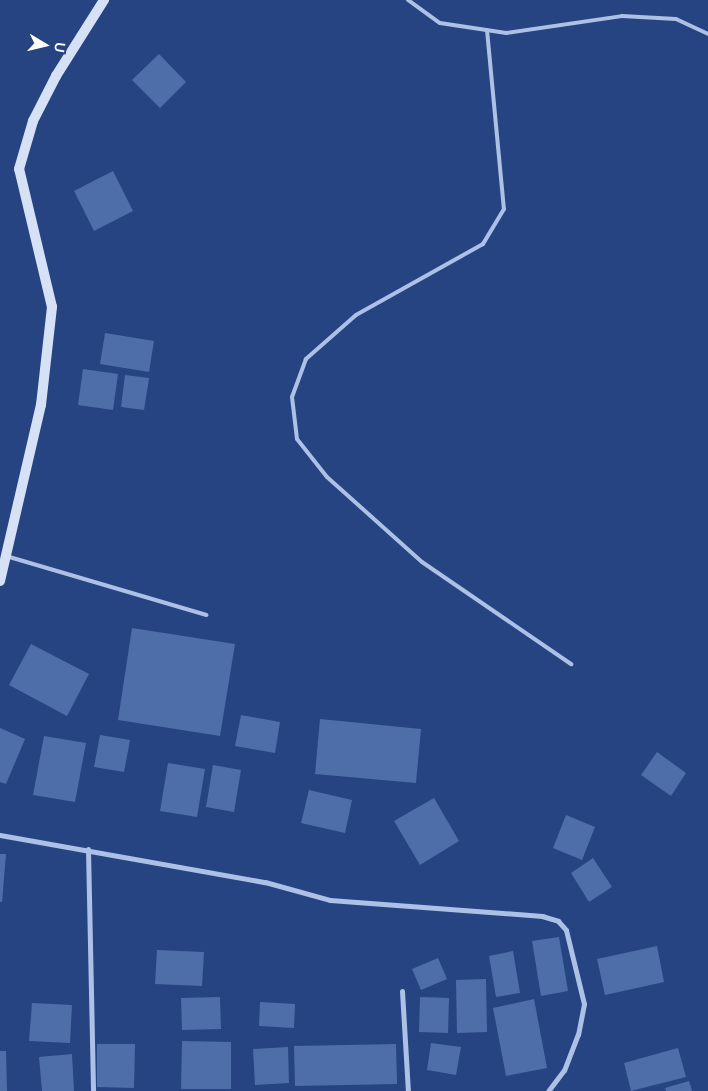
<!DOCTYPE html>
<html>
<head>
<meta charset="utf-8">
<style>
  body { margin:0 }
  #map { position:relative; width:708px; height:1091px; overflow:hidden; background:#254481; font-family:Mulish,sans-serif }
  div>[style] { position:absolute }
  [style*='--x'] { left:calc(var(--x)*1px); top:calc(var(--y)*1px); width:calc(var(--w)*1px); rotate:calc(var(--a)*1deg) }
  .building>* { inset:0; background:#4e6ea9 }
  .lane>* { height:4px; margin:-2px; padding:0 2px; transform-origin:2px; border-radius:2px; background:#adc1e6 }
  .street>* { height:5px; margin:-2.5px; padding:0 2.5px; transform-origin:2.5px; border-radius:2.5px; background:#adc1e6 }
  .secondary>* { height:10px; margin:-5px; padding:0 5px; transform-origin:5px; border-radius:5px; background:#d6e1f6 }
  span { translate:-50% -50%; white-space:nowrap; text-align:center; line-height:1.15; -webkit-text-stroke:5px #254481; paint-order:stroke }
  .north { position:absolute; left:20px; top:20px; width:50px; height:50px; -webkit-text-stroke:4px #254481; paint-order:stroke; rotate:99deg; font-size:14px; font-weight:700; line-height:20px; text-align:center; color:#fff }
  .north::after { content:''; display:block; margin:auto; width:18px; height:22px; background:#fff; clip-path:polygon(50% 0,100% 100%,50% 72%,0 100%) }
</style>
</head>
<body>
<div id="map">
  <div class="building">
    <div style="clip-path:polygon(159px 54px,186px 82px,160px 108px,132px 80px)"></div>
    <div style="clip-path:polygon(113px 171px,133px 211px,94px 231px,74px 191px)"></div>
    <div style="clip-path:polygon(105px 333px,154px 341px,149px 372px,100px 364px)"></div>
    <div style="clip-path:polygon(83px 369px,118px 374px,113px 410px,78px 405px)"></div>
    <div style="clip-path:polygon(125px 375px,149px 378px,144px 410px,121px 407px)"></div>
    <div style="clip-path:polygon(132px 628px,235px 644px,220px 736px,118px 720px)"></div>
    <div style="clip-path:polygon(31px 644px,89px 674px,67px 716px,9px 685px)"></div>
    <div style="clip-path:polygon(241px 715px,280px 722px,275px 753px,235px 746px)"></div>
    <div style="clip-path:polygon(320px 719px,421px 729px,416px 783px,315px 774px)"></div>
    <div style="clip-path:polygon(0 728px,25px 739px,6px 784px,0 782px)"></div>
    <div style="clip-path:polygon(100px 735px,130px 740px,124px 772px,94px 767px)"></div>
    <div style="clip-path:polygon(44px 736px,86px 743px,75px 802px,33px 795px)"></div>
    <div style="clip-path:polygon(657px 752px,686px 773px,671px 796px,641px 775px)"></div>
    <div style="clip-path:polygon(168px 763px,205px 769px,197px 817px,160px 811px)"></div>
    <div style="clip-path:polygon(213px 765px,241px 770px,234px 812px,206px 807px)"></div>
    <div style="clip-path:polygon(309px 790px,352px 800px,345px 833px,301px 823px)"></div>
    <div style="clip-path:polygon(434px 798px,459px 841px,420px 865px,394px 821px)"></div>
    <div style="clip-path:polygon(566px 815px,595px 827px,582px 860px,553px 848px)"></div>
    <div style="clip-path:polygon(0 854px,6px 854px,2px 902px,0 902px)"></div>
    <div style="clip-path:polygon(593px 858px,612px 887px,589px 902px,571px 873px)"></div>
    <div style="clip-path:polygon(559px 937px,568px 991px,541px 996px,532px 941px)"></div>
    <div style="clip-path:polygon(657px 946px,664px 982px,605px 995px,597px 959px)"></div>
    <div style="clip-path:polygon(157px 950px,204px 952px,202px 986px,155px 984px)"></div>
    <div style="clip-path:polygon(513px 951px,520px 993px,496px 997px,489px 956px)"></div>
    <div style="clip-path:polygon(438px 958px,447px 979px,421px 990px,412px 969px)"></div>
    <div style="clip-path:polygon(486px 979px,487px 1032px,457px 1033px,456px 980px)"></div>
    <div style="clip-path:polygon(220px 997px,221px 1029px,182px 1030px,181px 998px)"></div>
    <div style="clip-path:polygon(420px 997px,449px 998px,448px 1033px,419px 1032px)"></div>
    <div style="clip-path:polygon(534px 999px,547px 1068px,506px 1076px,493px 1008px)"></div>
    <div style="clip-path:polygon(260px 1002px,295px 1004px,294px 1028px,259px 1026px)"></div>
    <div style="clip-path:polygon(32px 1003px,72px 1005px,70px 1043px,29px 1041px)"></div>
    <div style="clip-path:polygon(182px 1041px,231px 1042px,231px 1089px,181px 1089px)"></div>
    <div style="clip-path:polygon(431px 1043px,461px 1047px,456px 1075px,427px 1070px)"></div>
    <div style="clip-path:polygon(97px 1044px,135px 1044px,134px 1088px,97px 1087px)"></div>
    <div style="clip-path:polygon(396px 1044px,397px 1084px,295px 1086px,294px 1046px)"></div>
    <div style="clip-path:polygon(288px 1047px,289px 1083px,255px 1085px,253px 1049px)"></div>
    <div style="clip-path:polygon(678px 1048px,686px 1077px,631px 1091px,624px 1063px)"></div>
    <div style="clip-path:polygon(0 1051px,6px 1051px,7px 1091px,0 1091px)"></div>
    <div style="clip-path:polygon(72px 1054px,74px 1091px,42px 1091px,39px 1057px)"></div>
    <div style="clip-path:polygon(689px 1081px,692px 1091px,666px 1091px,665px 1088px)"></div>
  </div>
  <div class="lane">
    <div style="--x:408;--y:0;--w:39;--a:36"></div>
    <div style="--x:440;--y:23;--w:67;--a:8.6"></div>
    <div style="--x:506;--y:33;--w:117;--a:-8.3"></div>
    <div style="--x:622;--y:16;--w:54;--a:3.2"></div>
    <div style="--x:676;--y:19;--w:35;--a:25"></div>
    <div style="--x:487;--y:30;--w:180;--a:84.6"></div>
    <div style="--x:504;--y:209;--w:41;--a:121"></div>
    <div style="--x:483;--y:244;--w:145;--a:150.8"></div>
    <div style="--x:356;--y:315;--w:67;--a:138.7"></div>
    <div style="--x:306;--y:359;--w:40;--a:110.2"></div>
    <div style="--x:292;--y:397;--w:42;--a:83.2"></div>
    <div style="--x:297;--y:439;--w:48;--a:51.7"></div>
    <div style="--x:327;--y:477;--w:127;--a:41.8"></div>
    <div style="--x:422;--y:562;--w:181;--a:34.4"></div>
    <div style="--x:6;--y:556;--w:209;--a:16.4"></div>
  </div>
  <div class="street">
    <div style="--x:0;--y:835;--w:269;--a:10.1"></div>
    <div style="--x:265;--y:882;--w:67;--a:15.5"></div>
    <div style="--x:330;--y:900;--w:213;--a:4.3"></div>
    <div style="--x:542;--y:916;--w:17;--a:17"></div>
    <div style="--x:558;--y:921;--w:12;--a:48"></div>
    <div style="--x:566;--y:930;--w:76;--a:76.3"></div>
    <div style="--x:584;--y:1004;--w:31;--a:101"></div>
    <div style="--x:578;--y:1034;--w:39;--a:111"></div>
    <div style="--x:564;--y:1070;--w:26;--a:127"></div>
    <div style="--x:88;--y:849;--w:242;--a:88.8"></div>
    <div style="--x:402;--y:991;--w:100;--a:86.6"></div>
  </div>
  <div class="secondary">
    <div style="--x:0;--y:581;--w:181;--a:-76.9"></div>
    <div style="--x:41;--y:405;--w:99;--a:-83.6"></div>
    <div style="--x:52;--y:307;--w:142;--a:-103.4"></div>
    <div style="--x:19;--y:169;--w:50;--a:-73.7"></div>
    <div style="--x:33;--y:121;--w:51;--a:-62.9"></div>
    <div style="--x:56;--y:76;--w:90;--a:-57.7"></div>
  </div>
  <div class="north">U</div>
</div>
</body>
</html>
